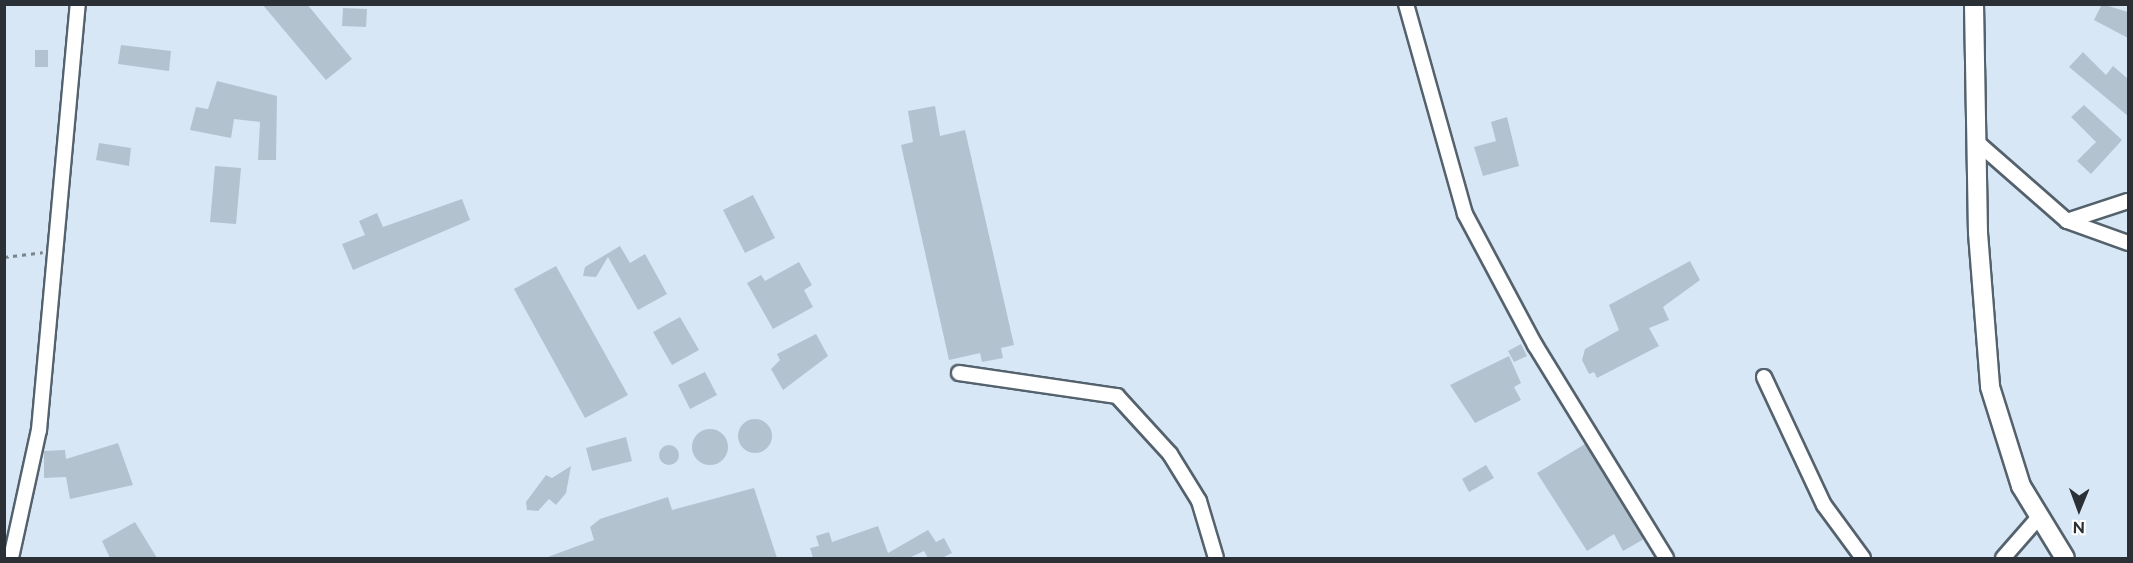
<!DOCTYPE html>
<html>
<head>
<meta charset="utf-8">
<style>
  body { margin:0 }
  #map { position:relative; width:2133px; height:563px; overflow:hidden; background:#d8e7f5; font-family:Raleway,sans-serif }
  div>[style] { position:absolute }
  [style*='--x'] { left:calc(var(--x)*1px); top:calc(var(--y)*1px); width:calc(var(--w)*1px); rotate:calc(var(--a)*1deg) }
  .building>* { inset:0; background:#b3c2cf }
  .round { border-radius:50% }
  .path>* { height:3px; margin-top:-1.5px; transform-origin:0; background:repeating-linear-gradient(90deg,#7a848d 0 4.5px,transparent 0 9px) }
  .roads { filter:drop-shadow(2px 0 #54626d) drop-shadow(-2px 0 #54626d) drop-shadow(0 2px #54626d) drop-shadow(0 -2px #54626d) }
  .minor>* { height:14px; margin:-7px; padding:0 7px; transform-origin:7px; border-radius:7px; background:#fff }
  .tertiary>* { height:18px; margin:-9px; padding:0 9px; transform-origin:9px; border-radius:9px; background:#fff }
  span { translate:-50% -50%; white-space:nowrap; text-align:center; line-height:1.15; -webkit-text-stroke:6px #fff; paint-order:stroke }
  .frame { position:absolute; inset:0; border:6px solid #2a3035; pointer-events:none }
  .north { position:absolute; left:2049px; top:479px; width:60px; height:60px; -webkit-text-stroke:4px #fff; paint-order:stroke; rotate:181deg; font-size:16px; font-weight:700; line-height:24px; text-align:center; color:#2a3035 }
  .north::after { content:''; display:block; margin:auto; width:21px; height:27px; background:#2a3035; clip-path:polygon(50% 0,100% 100%,50% 72%,0 100%) }
</style>
</head>
<body>
<div id="map">
  <div class="building">
    <div style="clip-path:polygon(262px 4px,307px 4px,352px 59px,326px 80px)"></div>
    <div style="clip-path:polygon(2102px 4px,2128px 12px,2128px 38px,2094px 20px)"></div>
    <div style="clip-path:polygon(343px 8px,367px 9px,366px 27px,342px 26px)"></div>
    <div style="clip-path:polygon(121px 45px,171px 51px,169px 71px,118px 64px)"></div>
    <div style="clip-path:polygon(35px 50px,48px 50px,48px 67px,35px 67px)"></div>
    <div style="clip-path:polygon(2083px 52px,2106px 75px,2113px 66px,2128px 79px,2128px 116px,2069px 67px)"></div>
    <div style="clip-path:polygon(217px 81px,277px 96px,276px 160px,258px 160px,260px 122px,234px 119px,231px 138px,190px 130px,196px 107px,208px 109px)"></div>
    <div style="clip-path:polygon(2084px 105px,2122px 140px,2091px 174px,2077px 161px,2096px 142px,2071px 117px)"></div>
    <div style="clip-path:polygon(935px 106px,940px 136px,965px 130px,1014px 345px,1001px 348px,1003px 358px,982px 362px,980px 353px,949px 360px,901px 145px,913px 142px,908px 111px)"></div>
    <div style="clip-path:polygon(1507px 117px,1519px 166px,1483px 176px,1474px 147px,1496px 141px,1491px 122px)"></div>
    <div style="clip-path:polygon(99px 143px,131px 148px,129px 166px,96px 160px)"></div>
    <div style="clip-path:polygon(215px 166px,241px 168px,236px 224px,210px 222px)"></div>
    <div style="clip-path:polygon(753px 195px,775px 238px,745px 253px,723px 210px)"></div>
    <div style="clip-path:polygon(462px 199px,470px 220px,353px 270px,342px 244px,365px 235px,359px 221px,377px 213px,383px 227px)"></div>
    <div style="clip-path:polygon(620px 246px,630px 263px,645px 254px,667px 294px,638px 310px,608px 257px,596px 277px,583px 276px,585px 267px)"></div>
    <div style="clip-path:polygon(1690px 261px,1700px 280px,1663px 307px,1669px 320px,1649px 328px,1659px 346px,1597px 378px,1594px 372px,1589px 374px,1582px 360px,1585px 349px,1619px 330px,1609px 305px)"></div>
    <div style="clip-path:polygon(799px 262px,812px 285px,804px 290px,813px 307px,773px 329px,747px 283px,761px 275px,765px 281px)"></div>
    <div style="clip-path:polygon(556px 266px,628px 395px,585px 418px,514px 289px)"></div>
    <div style="clip-path:polygon(680px 317px,699px 350px,672px 365px,653px 332px)"></div>
    <div style="clip-path:polygon(816px 334px,828px 356px,783px 390px,771px 369px,780px 360px,777px 354px)"></div>
    <div style="clip-path:polygon(1521px 344px,1527px 356px,1514px 362px,1508px 351px)"></div>
    <div style="clip-path:polygon(1509px 356px,1521px 383px,1514px 387px,1521px 400px,1475px 423px,1450px 385px)"></div>
    <div style="clip-path:polygon(705px 372px,717px 395px,690px 409px,678px 385px)"></div>
    <div class="round" style="left:738px;top:419px;width:34px;height:34px"></div>
    <div class="round" style="left:692px;top:429px;width:36px;height:36px"></div>
    <div style="clip-path:polygon(626px 437px,632px 461px,592px 471px,586px 448px)"></div>
    <div style="clip-path:polygon(118px 443px,133px 485px,70px 499px,66px 477px,44px 478px,44px 451px,65px 450px,66px 459px)"></div>
    <div style="clip-path:polygon(1585px 444px,1644px 539px,1623px 551px,1614px 534px,1587px 551px,1537px 473px)"></div>
    <div class="round" style="left:659px;top:445px;width:20px;height:20px"></div>
    <div style="clip-path:polygon(1486px 465px,1494px 478px,1469px 492px,1462px 479px)"></div>
    <div style="clip-path:polygon(571px 466px,566px 493px,556px 505px,549px 499px,538px 511px,527px 510px,526px 502px,546px 475px,552px 478px)"></div>
    <div style="clip-path:polygon(754px 488px,777px 558px,545px 558px,594px 540px,590px 527px,600px 519px,668px 497px,672px 510px)"></div>
    <div style="clip-path:polygon(135px 522px,157px 558px,110px 558px,102px 541px)"></div>
    <div style="clip-path:polygon(878px 526px,888px 553px,928px 530px,936px 542px,944px 538px,952px 553px,942px 558px,928px 558px,924px 551px,909px 558px,813px 558px,810px 548px,819px 546px,816px 536px,829px 532px,832px 542px)"></div>
  </div>
  <div class="path">
    <div style="--x:4;--y:257;--w:39;--a:-7"></div>
  </div>
  <div class="roads">
    <div class="minor">
      <div style="--x:1406;--y:4;--w:218;--a:74.3"></div>
      <div style="--x:1465;--y:214;--w:149;--a:61.9"></div>
      <div style="--x:1535;--y:345;--w:250;--a:58.4"></div>
      <div style="--x:1978;--y:143;--w:118;--a:41.2"></div>
      <div style="--x:2067;--y:221;--w:65;--a:19.8"></div>
      <div style="--x:2067;--y:221;--w:64;--a:-18.2"></div>
      <div style="--x:959;--y:373;--w:160;--a:8.3"></div>
      <div style="--x:1117;--y:396;--w:79;--a:47.6"></div>
      <div style="--x:1170;--y:454;--w:55;--a:58.3"></div>
      <div style="--x:1199;--y:501;--w:59;--a:73.4"></div>
      <div style="--x:1764;--y:377;--w:141;--a:64.9"></div>
      <div style="--x:1824;--y:505;--w:66;--a:53.7"></div>
      <div style="--x:11;--y:558;--w:131;--a:-77.7"></div>
      <div style="--x:39;--y:430;--w:428;--a:-84.8"></div>
      <div style="--x:2003;--y:558;--w:53;--a:-48.8"></div>
    </div>
    <div class="tertiary">
      <div style="--x:1974;--y:4;--w:229;--a:89"></div>
      <div style="--x:1978;--y:233;--w:154;--a:85.5"></div>
      <div style="--x:1990;--y:387;--w:104;--a:72.6"></div>
      <div style="--x:2021;--y:486;--w:84;--a:58.6"></div>
    </div>
  </div>
  <div class="frame"></div>
  <div class="north">N</div>
</div>
</body>
</html>
